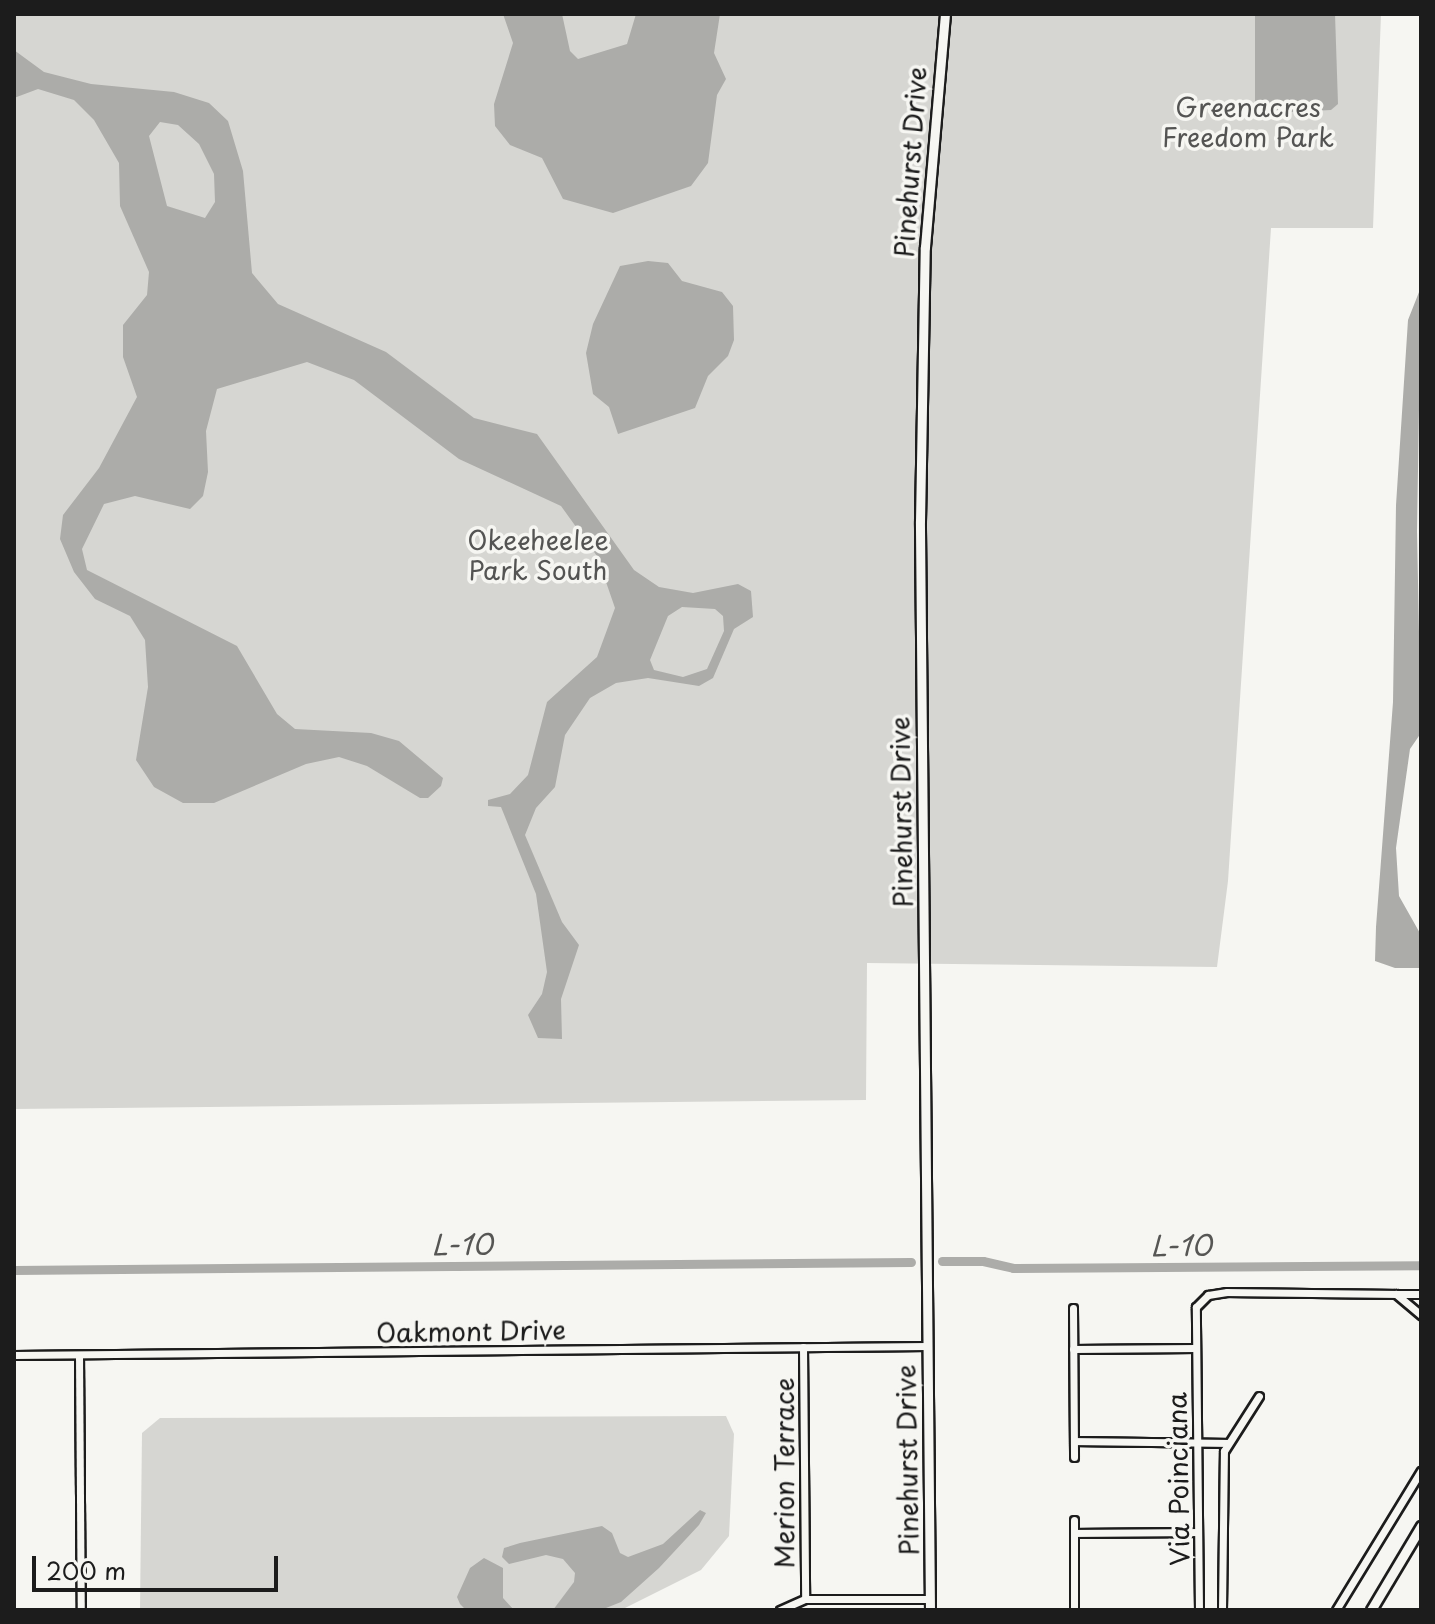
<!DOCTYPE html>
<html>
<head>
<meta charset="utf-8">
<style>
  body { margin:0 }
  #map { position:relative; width:1435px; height:1624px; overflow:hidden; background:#f6f6f2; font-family:"Playpen Sans",sans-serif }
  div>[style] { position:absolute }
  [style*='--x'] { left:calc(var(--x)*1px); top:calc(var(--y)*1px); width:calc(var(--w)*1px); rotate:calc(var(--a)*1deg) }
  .green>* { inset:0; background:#d6d6d2 }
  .water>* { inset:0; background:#acaca9 }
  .canal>* { height:9px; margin:-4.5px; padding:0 4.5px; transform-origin:4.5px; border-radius:4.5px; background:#acaca9 }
  .roads { filter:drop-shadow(2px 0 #1c1c1c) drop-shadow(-2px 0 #1c1c1c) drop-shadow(0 2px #1c1c1c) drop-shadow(0 -2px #1c1c1c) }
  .minor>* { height:7px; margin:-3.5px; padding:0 3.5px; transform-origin:3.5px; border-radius:3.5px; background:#f6f6f2 }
  .tertiary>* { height:9px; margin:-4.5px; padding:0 4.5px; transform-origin:4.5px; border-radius:4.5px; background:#f6f6f2 }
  span { translate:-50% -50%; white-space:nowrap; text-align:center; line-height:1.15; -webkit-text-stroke:7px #f6f6f2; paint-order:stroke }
  .park-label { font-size:26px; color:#545453 }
  .street-label { font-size:26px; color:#1c1c1c }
  .water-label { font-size:28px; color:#565654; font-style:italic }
  .frame { position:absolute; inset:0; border:16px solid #1c1c1c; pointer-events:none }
  .scale { position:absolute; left:32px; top:1556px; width:246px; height:36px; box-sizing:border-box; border:4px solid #1c1c1c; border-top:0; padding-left:10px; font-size:24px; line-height:28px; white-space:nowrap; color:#1c1c1c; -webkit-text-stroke:6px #f6f6f2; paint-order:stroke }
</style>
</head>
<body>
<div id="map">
  <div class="green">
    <div style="clip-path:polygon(14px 14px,1381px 14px,1373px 228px,1271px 228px,1228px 881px,1217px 967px,867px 963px,866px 1100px,14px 1109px)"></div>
    <div style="clip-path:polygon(726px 1416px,734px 1434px,729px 1536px,701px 1570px,621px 1610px,140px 1610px,142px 1433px,160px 1418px)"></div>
  </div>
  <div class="water">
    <div style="clip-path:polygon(503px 14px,562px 14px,570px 51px,578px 59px,627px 44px,636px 14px,720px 14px,714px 53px,726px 79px,717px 95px,708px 163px,691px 186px,613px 213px,563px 199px,542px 158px,510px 145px,495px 126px,494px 104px,513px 43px)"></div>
    <div style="clip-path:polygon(1255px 14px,1335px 14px,1338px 104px,1331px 110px,1271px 113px,1255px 105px)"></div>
    <div style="clip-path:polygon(evenodd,14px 50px,44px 72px,91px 84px,174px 92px,209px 103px,228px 121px,243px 171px,252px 273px,278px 304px,386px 352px,474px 418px,537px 434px,634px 570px,659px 587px,693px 593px,738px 584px,751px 591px,753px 617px,734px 629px,713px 678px,699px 686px,648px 678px,616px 683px,590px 698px,565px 735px,555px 787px,536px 808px,525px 835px,562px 922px,579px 945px,561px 999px,562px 1039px,538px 1038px,528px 1015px,542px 994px,547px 972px,536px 894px,501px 807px,488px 806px,488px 800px,510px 794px,528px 775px,547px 702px,597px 657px,615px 608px,597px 556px,561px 506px,459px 459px,354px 380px,307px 362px,217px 389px,206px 431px,208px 472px,203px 496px,190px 509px,135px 496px,104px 504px,82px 549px,87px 570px,237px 646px,277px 714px,295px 729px,371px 733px,399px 741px,443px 778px,441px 786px,428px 798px,420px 798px,367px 766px,339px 757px,306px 764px,214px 803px,183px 803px,154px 787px,136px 760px,148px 687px,145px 640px,130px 616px,95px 599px,74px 572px,60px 539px,63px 515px,99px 468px,137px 397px,123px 357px,123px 325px,147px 295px,149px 272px,120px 206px,119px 163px,94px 120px,74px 100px,38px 89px,14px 98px,14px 50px,160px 122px,178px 125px,199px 144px,214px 174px,215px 202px,205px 218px,167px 206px,149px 136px,160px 122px,14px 50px,682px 607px,715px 609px,723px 616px,724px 631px,707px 669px,683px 677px,654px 670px,650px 660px,668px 616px,682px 607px)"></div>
    <div style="clip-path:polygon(648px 261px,668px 263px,682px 281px,722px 292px,733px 306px,734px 340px,728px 356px,708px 376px,695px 408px,618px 434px,609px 407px,593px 394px,586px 353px,593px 324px,620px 266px)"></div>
    <div style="clip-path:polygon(1421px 287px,1417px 531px,1421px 733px,1410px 749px,1396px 848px,1399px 896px,1421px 935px,1421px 968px,1395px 968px,1375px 961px,1376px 927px,1393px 702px,1396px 505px,1408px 320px)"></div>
    <div style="clip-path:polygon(700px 1510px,706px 1513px,699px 1525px,659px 1568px,621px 1602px,601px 1610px,553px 1610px,574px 1582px,575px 1573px,563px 1559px,546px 1555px,509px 1564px,502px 1557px,504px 1548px,520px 1543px,602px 1526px,612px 1533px,620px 1553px,628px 1557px,663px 1544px)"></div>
    <div style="clip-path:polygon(484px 1558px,503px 1568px,503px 1598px,514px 1610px,466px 1610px,460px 1604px,457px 1597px,470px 1568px)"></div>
  </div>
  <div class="canal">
    <div style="--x:942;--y:1261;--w:41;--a:0"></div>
    <div style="--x:983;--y:1261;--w:31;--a:13"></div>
    <div style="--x:1013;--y:1268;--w:408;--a:-0.4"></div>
    <div style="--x:14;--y:1270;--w:897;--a:-0.51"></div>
  </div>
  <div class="roads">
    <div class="minor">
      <div style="--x:1421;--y:1294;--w:25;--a:180"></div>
      <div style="--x:1396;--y:1294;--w:33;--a:40"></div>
      <div style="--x:1073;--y:1308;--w:149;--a:89.6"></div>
      <div style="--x:803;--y:1347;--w:252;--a:89.5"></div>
      <div style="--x:1073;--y:1349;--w:123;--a:-0.5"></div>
      <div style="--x:14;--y:1355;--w:914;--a:-0.56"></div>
      <div style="--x:79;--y:1355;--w:255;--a:89.6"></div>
      <div style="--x:1074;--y:1441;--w:154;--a:0.7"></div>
      <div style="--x:1074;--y:1520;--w:90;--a:90"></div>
      <div style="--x:1074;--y:1533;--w:124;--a:-0.5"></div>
      <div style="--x:780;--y:1610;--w:27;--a:-24"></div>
      <div style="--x:805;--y:1599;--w:125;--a:0"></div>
      <div style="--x:1199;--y:1610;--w:303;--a:-90.6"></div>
      <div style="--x:1196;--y:1307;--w:17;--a:-45"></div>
      <div style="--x:1208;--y:1295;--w:19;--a:-9"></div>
      <div style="--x:1227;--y:1292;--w:169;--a:0.7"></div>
      <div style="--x:1222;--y:1610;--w:159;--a:-89.3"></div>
      <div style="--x:1224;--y:1451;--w:65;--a:-57.5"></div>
      <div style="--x:1336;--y:1610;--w:163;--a:-58.6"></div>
    </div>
    <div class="tertiary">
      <div style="--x:930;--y:1610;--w:1089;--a:-90.53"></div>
      <div style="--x:920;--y:521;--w:274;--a:-89"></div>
      <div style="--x:925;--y:247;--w:234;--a:-85.1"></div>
      <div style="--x:1371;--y:1610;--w:98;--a:-59.2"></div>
    </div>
  </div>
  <div class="park-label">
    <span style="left:1248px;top:122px">Greenacres<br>Freedom Park</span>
    <span style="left:538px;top:555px">Okeeheelee<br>Park South</span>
  </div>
  <div class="street-label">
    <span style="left:910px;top:162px;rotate:-86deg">Pinehurst Drive</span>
    <span style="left:901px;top:812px;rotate:-91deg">Pinehurst Drive</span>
    <span style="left:471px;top:1331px;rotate:-1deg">Oakmont Drive</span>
    <span style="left:907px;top:1460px;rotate:-91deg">Pinehurst Drive</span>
    <span style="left:784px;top:1473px;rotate:-90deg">Merion Terrace</span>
    <span style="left:1178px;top:1479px;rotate:-91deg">Via Poinciana</span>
  </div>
  <div class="water-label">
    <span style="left:462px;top:1244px;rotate:-1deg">L-10</span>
    <span style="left:1181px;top:1245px;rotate:-1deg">L-10</span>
  </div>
  <div class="frame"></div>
  <div class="scale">200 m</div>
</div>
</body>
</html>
